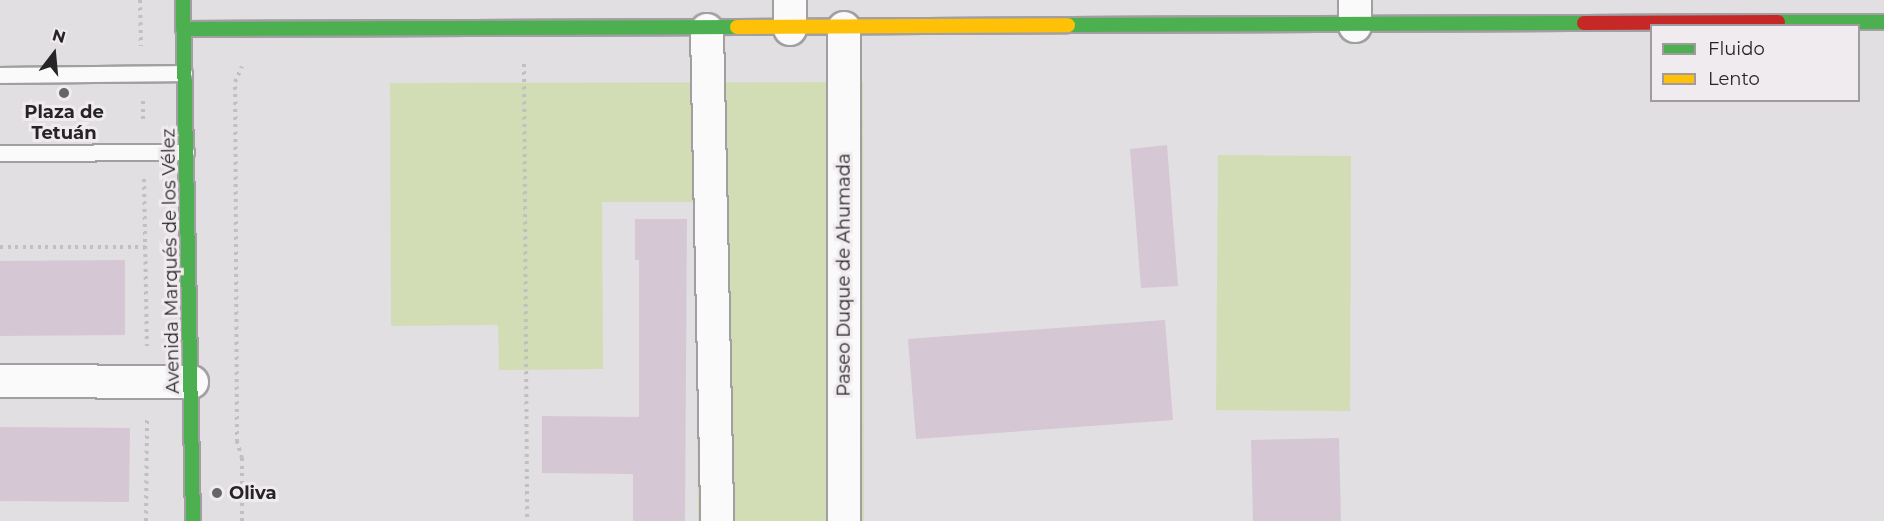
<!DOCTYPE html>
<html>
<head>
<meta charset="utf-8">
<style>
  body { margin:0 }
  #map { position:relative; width:1884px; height:521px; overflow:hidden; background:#e1dfe1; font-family:Montserrat,sans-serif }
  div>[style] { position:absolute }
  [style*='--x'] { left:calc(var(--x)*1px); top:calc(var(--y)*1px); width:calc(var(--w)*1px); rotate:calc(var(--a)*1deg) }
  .green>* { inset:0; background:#d2ddb5 }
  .building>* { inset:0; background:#d5c8d4 }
  .path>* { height:4px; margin-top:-2px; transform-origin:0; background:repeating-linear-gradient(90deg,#c1c0c1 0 3px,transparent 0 7.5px) }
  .roads { filter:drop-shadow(2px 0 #a19fa1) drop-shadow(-2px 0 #a19fa1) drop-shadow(0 2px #a19fa1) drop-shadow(0 -2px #a19fa1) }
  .lane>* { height:15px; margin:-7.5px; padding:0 7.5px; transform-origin:7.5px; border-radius:7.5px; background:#fafafa }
  .street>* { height:32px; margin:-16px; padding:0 16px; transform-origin:16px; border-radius:16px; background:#fafafa }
  .fast>* { height:14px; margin:-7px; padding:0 7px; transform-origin:7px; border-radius:7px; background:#4caf50 }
  .slow>* { height:14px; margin:-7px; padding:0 7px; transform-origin:7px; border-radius:7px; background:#ffc107 }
  .jam>* { height:14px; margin:-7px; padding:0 7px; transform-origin:7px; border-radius:7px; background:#c62828 }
  .dots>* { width:16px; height:16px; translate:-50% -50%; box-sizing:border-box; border:3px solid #f0ebef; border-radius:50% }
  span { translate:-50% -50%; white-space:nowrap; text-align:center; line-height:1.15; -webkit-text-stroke:6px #f0ebef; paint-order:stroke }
  .poi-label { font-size:18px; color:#262426; font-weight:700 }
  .left { translate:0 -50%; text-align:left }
  .street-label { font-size:18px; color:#262426 }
  .legend { position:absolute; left:1650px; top:24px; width:210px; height:78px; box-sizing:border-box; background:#f0ebef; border:2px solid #9f9b9f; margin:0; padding:8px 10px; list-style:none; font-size:18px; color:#262426 }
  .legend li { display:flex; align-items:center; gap:12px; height:30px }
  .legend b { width:30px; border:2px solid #9f9b9f }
  .north { position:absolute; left:24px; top:24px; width:60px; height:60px; -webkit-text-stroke:4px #f0ebef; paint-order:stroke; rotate:16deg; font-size:16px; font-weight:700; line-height:24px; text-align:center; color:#262426 }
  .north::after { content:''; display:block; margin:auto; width:21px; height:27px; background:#262426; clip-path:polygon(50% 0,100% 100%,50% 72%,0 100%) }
</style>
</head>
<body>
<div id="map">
  <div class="green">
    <div style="clip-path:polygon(863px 82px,864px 521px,698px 521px,696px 202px,602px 202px,603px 369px,499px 370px,498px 325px,391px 326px,390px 83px)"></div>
    <div style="clip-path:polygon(1218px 155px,1351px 156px,1350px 411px,1216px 410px)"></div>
  </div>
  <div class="building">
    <div style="clip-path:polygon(1167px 145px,1178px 286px,1141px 288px,1130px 149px)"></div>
    <div style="clip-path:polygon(635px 219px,687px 219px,685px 521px,633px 521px,633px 474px,542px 473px,542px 416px,639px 417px,639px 260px,635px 260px)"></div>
    <div style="clip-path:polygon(125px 260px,125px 335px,0 336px,0 261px)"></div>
    <div style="clip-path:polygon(1165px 320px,1173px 420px,916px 439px,908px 339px)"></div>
    <div style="clip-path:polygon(0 427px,130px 428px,129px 502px,0 501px)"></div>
    <div style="clip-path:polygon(1339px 438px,1341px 521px,1253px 521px,1251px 440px)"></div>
  </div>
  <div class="path">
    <div style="--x:140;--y:0;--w:46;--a:88.8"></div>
    <div style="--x:524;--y:64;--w:457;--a:89.6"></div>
    <div style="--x:143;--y:101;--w:23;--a:90"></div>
    <div style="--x:144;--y:179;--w:167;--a:89"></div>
    <div style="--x:0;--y:247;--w:145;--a:0"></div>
    <div style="--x:146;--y:521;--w:104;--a:-89.4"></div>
    <div style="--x:242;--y:521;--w:63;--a:-90"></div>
    <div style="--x:242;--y:458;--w:17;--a:-107"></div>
    <div style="--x:237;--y:442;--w:360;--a:-90.3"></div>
    <div style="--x:235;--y:82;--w:17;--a:-66"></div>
  </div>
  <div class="roads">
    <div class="lane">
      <div style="--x:0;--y:75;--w:184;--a:-0.6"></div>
      <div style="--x:0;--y:153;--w:186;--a:-0.3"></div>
    </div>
    <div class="street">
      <div style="--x:790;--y:0;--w:29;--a:90"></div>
      <div style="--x:1355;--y:26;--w:26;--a:-90"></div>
      <div style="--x:707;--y:30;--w:491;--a:88.8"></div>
      <div style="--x:0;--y:381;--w:192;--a:0.3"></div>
      <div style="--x:844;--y:521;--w:493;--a:-90"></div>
    </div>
    <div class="fast">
      <div style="--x:183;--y:0;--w:521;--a:88.9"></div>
      <div style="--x:1778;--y:22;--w:106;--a:0"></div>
      <div style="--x:1068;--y:25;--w:516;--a:-0.22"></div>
      <div style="--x:183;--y:29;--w:554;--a:-0.21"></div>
    </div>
    <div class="slow">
      <div style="--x:737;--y:27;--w:331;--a:-0.3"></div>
    </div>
    <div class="jam">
      <div style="--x:1584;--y:23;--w:194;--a:-0.3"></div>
    </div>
  </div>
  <div class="dots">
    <div style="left:64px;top:93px;background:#676567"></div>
    <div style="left:217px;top:493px;background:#676567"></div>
  </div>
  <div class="poi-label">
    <span style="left:64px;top:123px">Plaza de<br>Tetuán</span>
    <span class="left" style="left:229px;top:493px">Oliva</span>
  </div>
  <div class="street-label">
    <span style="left:171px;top:261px;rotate:-91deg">Avenida Marqués de los Vélez</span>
    <span style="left:844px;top:275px;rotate:-90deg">Paseo Duque de Ahumada</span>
  </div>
  <ul class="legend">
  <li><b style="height:8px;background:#4caf50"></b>Fluido</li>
  <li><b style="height:8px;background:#ffc107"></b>Lento</li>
  </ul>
  <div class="north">N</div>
</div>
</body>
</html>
